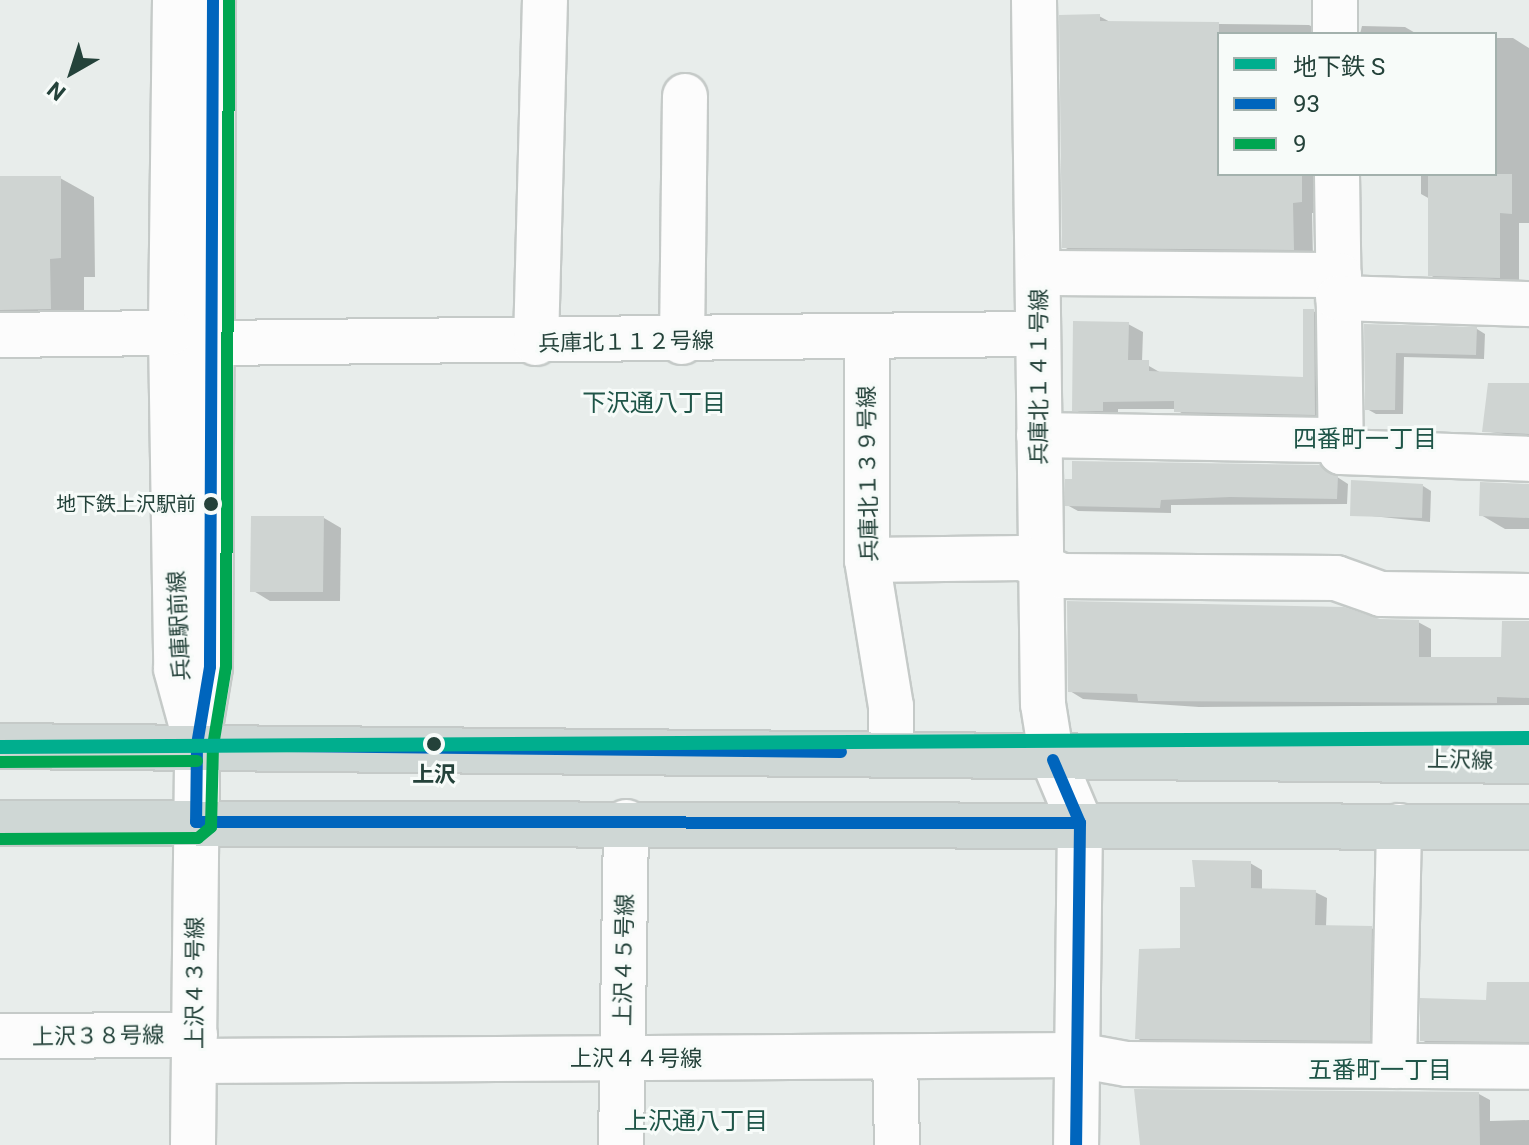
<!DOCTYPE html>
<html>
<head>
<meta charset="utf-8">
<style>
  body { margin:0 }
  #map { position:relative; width:1529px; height:1145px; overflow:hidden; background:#e8edeb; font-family:Roboto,"Noto Sans JP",sans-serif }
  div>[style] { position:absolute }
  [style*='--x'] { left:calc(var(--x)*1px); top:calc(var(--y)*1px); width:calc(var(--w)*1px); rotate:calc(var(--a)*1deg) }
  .shadow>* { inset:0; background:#0003 }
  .building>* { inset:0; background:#cfd4d2 }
  .roads { filter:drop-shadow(2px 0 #c5cac8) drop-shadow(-2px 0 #c5cac8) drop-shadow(0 2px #c5cac8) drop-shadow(0 -2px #c5cac8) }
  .minor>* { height:44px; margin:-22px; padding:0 22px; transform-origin:22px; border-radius:22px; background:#fcfcfc }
  .major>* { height:44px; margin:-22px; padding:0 22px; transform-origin:22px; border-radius:22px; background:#cfd7d5 }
  .bus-1>* { height:12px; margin:-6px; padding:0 6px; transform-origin:6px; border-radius:6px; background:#0065bd }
  .bus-2>* { height:12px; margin:-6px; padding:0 6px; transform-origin:6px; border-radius:6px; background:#00a651 }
  .metro-1>* { height:14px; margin:-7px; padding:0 7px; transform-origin:7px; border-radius:7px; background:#00ae8e }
  .dots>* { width:22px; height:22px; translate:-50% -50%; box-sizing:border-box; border:4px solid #f7fbf9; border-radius:50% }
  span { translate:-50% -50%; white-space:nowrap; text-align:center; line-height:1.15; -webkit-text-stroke:6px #f7fbf9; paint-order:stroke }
  .bus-label { font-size:20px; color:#24423a }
  .right { translate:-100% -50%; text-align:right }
  .street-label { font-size:22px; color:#24423a }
  .stop-label { font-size:22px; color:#24423a; font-weight:700 }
  .neighbourhood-label { font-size:24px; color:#1f5548 }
  .legend { position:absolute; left:1217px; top:32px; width:280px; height:144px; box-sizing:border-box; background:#f7fbf9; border:2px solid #a3b1ad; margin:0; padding:10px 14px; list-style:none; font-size:24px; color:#24423a }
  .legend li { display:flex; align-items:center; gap:16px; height:40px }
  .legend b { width:40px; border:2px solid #a3b1ad }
  .north { position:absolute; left:32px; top:32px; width:80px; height:80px; -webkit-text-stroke:6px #f7fbf9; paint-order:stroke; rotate:219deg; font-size:22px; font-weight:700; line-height:32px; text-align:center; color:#24423a }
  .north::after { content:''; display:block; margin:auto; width:28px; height:36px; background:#24423a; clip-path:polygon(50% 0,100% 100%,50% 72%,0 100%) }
</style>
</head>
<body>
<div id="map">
  <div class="shadow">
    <div style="clip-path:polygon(1099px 16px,1112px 23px,1309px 25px,1326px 34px,1219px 34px,1219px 174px,1321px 174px,1321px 213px,1312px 213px,1313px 260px,1084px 258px,1064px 247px)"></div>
    <div style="clip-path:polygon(1362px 26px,1405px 27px,1417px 34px,1360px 34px)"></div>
    <div style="clip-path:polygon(1495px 38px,1513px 38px,1529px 48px,1529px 223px,1519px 223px,1519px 288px,1449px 286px,1430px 275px,1430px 199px,1421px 194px,1421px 174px,1495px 174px)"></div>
    <div style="clip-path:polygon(0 178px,60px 178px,94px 197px,95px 277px,84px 277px,84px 328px,0 329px)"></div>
    <div style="clip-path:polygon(1313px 311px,1328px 319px,1330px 422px,1191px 420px,1176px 409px,1118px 409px,1118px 418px,1089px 418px,1074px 409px,1128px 324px,1143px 332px,1142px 362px,1163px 374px,1305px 379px)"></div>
    <div style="clip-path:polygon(1366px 326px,1477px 329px,1485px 334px,1484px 359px,1404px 357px,1403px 414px,1376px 414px,1367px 409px)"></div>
    <div style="clip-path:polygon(1529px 385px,1529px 438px,1484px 431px)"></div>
    <div style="clip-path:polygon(1331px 473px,1348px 484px,1347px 504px,1171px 505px,1171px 513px,1078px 511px,1067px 505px)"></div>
    <div style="clip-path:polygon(1423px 486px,1431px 491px,1430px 522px,1352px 514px)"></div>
    <div style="clip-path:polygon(1529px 486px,1529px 529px,1505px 529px,1481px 515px)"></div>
    <div style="clip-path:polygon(324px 518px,341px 528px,340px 601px,270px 601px,252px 590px)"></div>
    <div style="clip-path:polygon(1380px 621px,1418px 622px,1431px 629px,1431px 659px,1503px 659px,1529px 623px,1529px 705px,1199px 707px,1083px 699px,1070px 691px)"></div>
    <div style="clip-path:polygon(1250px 863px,1262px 870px,1262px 890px,1315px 892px,1327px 898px,1326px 927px,1371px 928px,1383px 934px,1381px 1046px,1148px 1045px,1137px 1038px,1182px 950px,1197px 889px)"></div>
    <div style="clip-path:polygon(1529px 985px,1529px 1047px,1432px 1046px,1422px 1040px)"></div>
    <div style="clip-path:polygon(1136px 1091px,1479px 1094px,1490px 1100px,1490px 1121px,1529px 1120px,1529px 1145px,1143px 1145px)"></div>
  </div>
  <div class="building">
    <div style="clip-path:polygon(1100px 14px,1100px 21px,1219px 22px,1219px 174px,1302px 174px,1302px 202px,1293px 203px,1294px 250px,1062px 248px,1059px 15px)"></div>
    <div style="clip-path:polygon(1428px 174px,1512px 174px,1512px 214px,1500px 213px,1500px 278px,1428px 276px)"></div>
    <div style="clip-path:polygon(0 176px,61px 176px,61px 258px,50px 259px,51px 309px,0 310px)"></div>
    <div style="clip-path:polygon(1303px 309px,1314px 309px,1315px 415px,1174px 412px,1174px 401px,1103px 402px,1103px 411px,1072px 411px,1073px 321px,1129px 322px,1128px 360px,1149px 360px,1149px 371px,1303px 377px)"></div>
    <div style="clip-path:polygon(1364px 324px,1477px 327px,1476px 355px,1396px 353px,1395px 410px,1365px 410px)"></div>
    <div style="clip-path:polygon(1488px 383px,1529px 383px,1529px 434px,1482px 432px)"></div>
    <div style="clip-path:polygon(1072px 461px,1320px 465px,1338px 476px,1337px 499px,1230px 497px,1161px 500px,1160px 508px,1065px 506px,1065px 479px,1072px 479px)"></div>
    <div style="clip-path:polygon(1351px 480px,1423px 484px,1422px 518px,1350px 516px)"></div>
    <div style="clip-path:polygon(1480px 482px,1529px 484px,1529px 518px,1479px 516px)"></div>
    <div style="clip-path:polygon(251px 516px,324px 516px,323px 592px,250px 592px)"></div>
    <div style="clip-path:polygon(1067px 601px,1344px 607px,1380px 619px,1419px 620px,1419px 657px,1501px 657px,1502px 621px,1529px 621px,1529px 698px,1497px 697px,1497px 703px,1138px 701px,1137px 694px,1068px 692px)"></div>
    <div style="clip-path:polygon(1192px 860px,1251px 861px,1251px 888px,1316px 890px,1315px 925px,1372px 926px,1370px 1041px,1135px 1039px,1139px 949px,1180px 948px,1180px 887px,1195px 887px)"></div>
    <div style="clip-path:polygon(1487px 982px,1529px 982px,1529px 1042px,1420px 1041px,1420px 998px,1486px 1000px)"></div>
    <div style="clip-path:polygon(1134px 1089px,1479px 1092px,1480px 1145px,1140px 1145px)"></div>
  </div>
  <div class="roads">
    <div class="minor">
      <div style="--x:175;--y:0;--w:333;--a:90.7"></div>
      <div style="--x:171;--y:333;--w:336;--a:89.1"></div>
      <div style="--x:176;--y:669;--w:64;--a:74.7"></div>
      <div style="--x:1034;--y:0;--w:704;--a:89.27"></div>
      <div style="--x:1043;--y:704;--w:51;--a:80.9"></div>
      <div style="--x:1051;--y:754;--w:75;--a:67.2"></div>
      <div style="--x:1080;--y:823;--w:322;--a:90.7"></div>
      <div style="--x:1335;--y:0;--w:34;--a:90"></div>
      <div style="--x:1337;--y:174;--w:278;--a:89.2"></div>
      <div style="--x:1341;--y:452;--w:188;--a:2.1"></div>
      <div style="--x:1039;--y:273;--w:300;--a:0.4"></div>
      <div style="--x:1338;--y:298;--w:191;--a:1.8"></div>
      <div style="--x:0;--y:335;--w:171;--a:-0.7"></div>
      <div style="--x:867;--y:339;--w:221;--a:90"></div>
      <div style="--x:867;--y:560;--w:148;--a:80.7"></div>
      <div style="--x:891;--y:706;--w:46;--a:90"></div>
      <div style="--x:682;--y:342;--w:246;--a:-89.3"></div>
      <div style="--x:213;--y:343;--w:825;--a:-0.63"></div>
      <div style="--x:536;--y:343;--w:343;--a:-88.5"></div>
      <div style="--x:1039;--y:435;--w:301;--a:1"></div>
      <div style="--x:867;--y:560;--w:155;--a:-0.7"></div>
      <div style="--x:1022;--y:558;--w:44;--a:24.2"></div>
      <div style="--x:1062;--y:576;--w:274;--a:0.4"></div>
      <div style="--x:1336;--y:578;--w:48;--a:19.6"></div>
      <div style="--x:1381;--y:594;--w:148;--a:0.8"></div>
      <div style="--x:0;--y:1036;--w:195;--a:-0.3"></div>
      <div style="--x:895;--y:1057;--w:88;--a:88.7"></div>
      <div style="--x:196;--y:1061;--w:881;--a:-0.39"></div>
      <div style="--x:1077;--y:1055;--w:51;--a:10.2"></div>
      <div style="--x:1127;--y:1064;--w:402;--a:0.4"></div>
      <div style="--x:1394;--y:1066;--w:240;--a:-88.8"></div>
      <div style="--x:193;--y:1145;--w:400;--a:-89.4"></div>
      <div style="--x:197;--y:745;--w:79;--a:-80.5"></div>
      <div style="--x:210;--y:667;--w:667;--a:-89.74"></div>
      <div style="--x:621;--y:1145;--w:323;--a:-89.1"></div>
    </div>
    <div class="major">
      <div style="--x:0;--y:746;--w:1529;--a:0.56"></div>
      <div style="--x:0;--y:823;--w:1529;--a:0.15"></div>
    </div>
  </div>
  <div class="bus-1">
    <div style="--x:213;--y:0;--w:667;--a:90.26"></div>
    <div style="--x:210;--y:667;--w:79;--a:99.5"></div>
    <div style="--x:197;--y:745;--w:77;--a:90.7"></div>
    <div style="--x:196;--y:822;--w:884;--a:0.06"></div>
    <div style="--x:197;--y:745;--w:644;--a:0.62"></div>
    <div style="--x:1053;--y:760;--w:69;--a:66.8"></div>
    <div style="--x:1080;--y:823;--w:322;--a:90.7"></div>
  </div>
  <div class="bus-2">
    <div style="--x:0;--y:762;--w:197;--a:-0.3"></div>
    <div style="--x:0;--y:839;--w:198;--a:-0.3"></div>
    <div style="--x:198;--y:838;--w:17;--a:-40"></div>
    <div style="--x:211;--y:827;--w:81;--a:-88.6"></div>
    <div style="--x:213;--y:746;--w:80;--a:-80.7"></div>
    <div style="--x:226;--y:667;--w:667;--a:-89.74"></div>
  </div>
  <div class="metro-1">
    <div style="--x:0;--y:747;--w:1529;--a:-0.34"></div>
  </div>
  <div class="dots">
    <div style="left:211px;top:504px;background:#24423a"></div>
    <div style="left:434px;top:744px;background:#24423a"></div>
  </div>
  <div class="bus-label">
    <span class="right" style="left:196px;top:504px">地下鉄上沢駅前</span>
  </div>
  <div class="street-label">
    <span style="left:626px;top:342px;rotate:-1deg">兵庫北１１２号線</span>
    <span style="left:1039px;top:377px;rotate:-90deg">兵庫北１４１号線</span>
    <span style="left:868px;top:474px;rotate:-91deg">兵庫北１３９号線</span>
    <span style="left:179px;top:626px;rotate:-93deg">兵庫駅前線</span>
    <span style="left:1460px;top:760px;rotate:1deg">上沢線</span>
    <span style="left:624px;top:960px;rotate:-89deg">上沢４５号線</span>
    <span style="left:195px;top:983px;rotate:-90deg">上沢４３号線</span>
    <span style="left:98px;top:1036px;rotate:-1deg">上沢３８号線</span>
    <span style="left:636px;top:1059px">上沢４４号線</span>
  </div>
  <div class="stop-label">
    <span style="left:434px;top:775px">上沢</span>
  </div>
  <div class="neighbourhood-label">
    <span style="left:654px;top:404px">下沢通八丁目</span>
    <span style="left:1365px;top:440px">四番町一丁目</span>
    <span style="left:1380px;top:1071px">五番町一丁目</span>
    <span style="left:696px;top:1122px">上沢通八丁目</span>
  </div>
  <ul class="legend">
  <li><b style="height:10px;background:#00ae8e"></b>地下鉄 S</li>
  <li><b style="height:10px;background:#0065bd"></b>93</li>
  <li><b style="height:10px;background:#00a651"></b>9</li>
  </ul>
  <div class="north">N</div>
</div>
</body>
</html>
